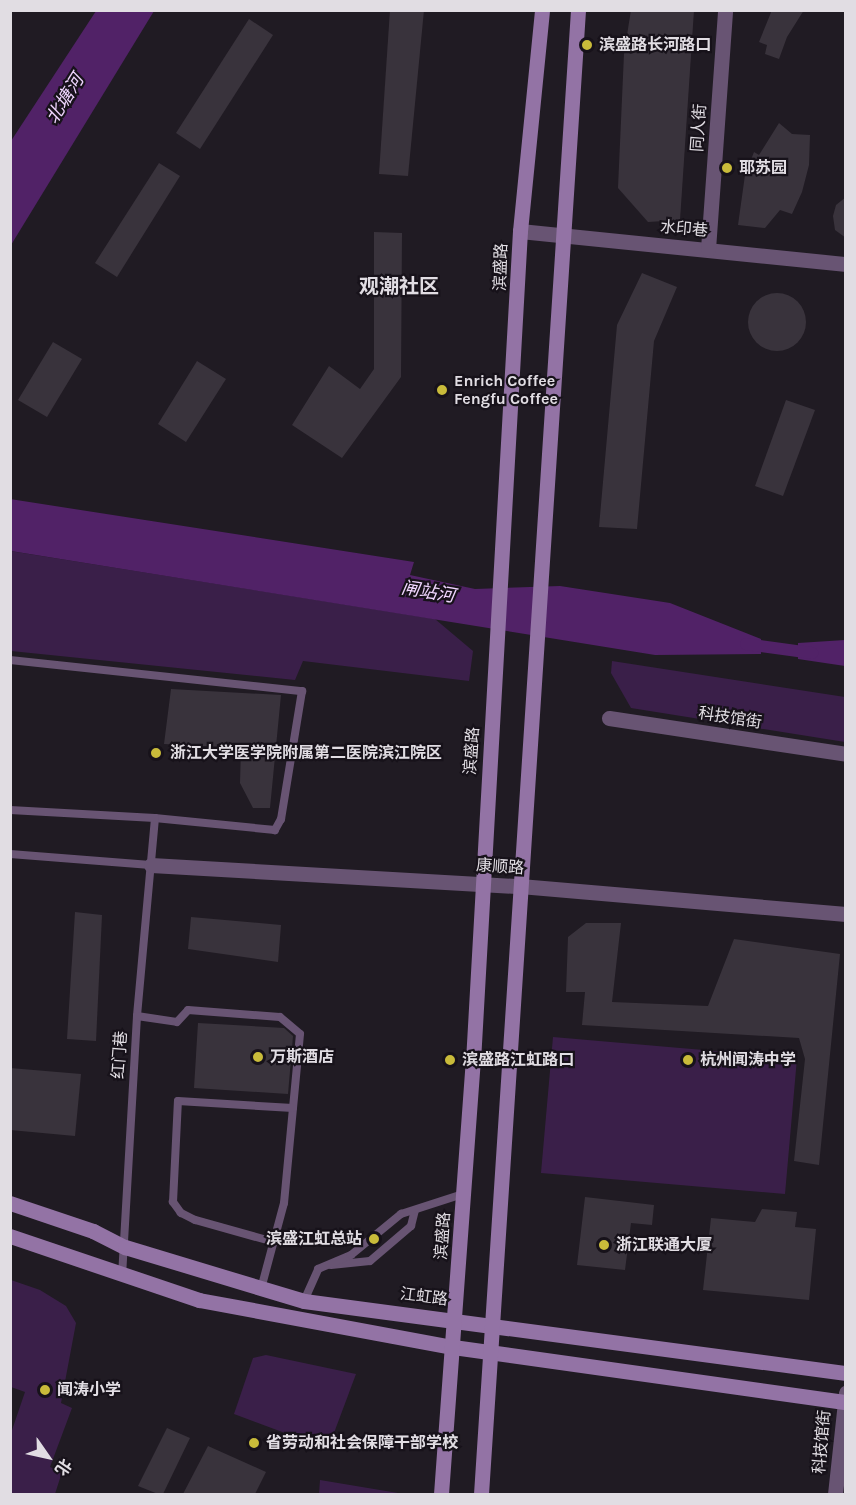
<!DOCTYPE html>
<html>
<head>
<meta charset="utf-8">
<style>
  body { margin:0 }
  #map { position:relative; width:856px; height:1505px; overflow:hidden; background:#201b23; font-family:Karla,"Noto Sans SC",sans-serif }
  div>[style] { position:absolute }
  [style*='--x'] { left:calc(var(--x)*1px); top:calc(var(--y)*1px); width:calc(var(--w)*1px); rotate:calc(var(--a)*1deg) }
  .green>* { inset:0; background:#3a1f49 }
  .water>* { inset:0; background:#512267 }
  .canal>* { height:12px; margin:-6px; padding:0 6px; transform-origin:6px; border-radius:6px; background:#512267 }
  .building>* { inset:0; background:#39333c }
  .round { border-radius:50% }
  .service>* { height:8px; margin:-4px; padding:0 4px; transform-origin:4px; border-radius:4px; background:#685473 }
  .minor>* { height:15px; margin:-7.5px; padding:0 7.5px; transform-origin:7.5px; border-radius:7.5px; background:#685473 }
  .secondary>* { height:15px; margin:-7.5px; padding:0 7.5px; transform-origin:7.5px; border-radius:7.5px; background:#9373a5 }
  .dots>* { width:16px; height:16px; translate:-50% -50%; box-sizing:border-box; border:3px solid #17121a; border-radius:50% }
  span { translate:-50% -50%; white-space:nowrap; text-align:center; line-height:1.15; -webkit-text-stroke:4.5px #17121a; paint-order:stroke }
  .poi-label { font-size:16px; color:#e1dde3; font-weight:700 }
  .left { translate:0 -50%; text-align:left }
  .right { translate:-100% -50%; text-align:right }
  .street-label { font-size:16px; color:#e1dde3 }
  .water-label { font-size:18px; color:#f0d6ff; font-style:italic }
  .quarter-label { font-size:20px; color:#e1dde3; font-weight:700 }
  .frame { position:absolute; inset:0; border:12px solid #e1dde3; pointer-events:none }
  .north { position:absolute; left:18px; top:1427px; width:60px; height:60px; -webkit-text-stroke:4px #17121a; paint-order:stroke; rotate:124deg; font-size:16px; font-weight:700; line-height:24px; text-align:center; color:#e1dde3 }
  .north::after { content:''; display:block; margin:auto; width:21px; height:27px; background:#e1dde3; clip-path:polygon(50% 0,100% 100%,50% 72%,0 100%) }
</style>
</head>
<body>
<div id="map">
  <div class="green">
    <div style="clip-path:polygon(10px 551px,435px 619px,473px 651px,469px 681px,303px 661px,295px 680px,11px 651px)"></div>
    <div style="clip-path:polygon(612px 661px,845px 697px,845px 742px,631px 708px,611px 673px)"></div>
    <div style="clip-path:polygon(553px 1037px,797px 1058px,785px 1194px,541px 1173px)"></div>
    <div style="clip-path:polygon(11px 1280px,40px 1290px,66px 1306px,76px 1323px,61px 1403px,72px 1408px,50px 1467px,62px 1472px,55px 1494px,11px 1494px,11px 1433px,25px 1392px,11px 1387px)"></div>
    <div style="clip-path:polygon(266px 1355px,356px 1374px,328px 1449px,234px 1414px,253px 1358px)"></div>
    <div style="clip-path:polygon(320px 1480px,398px 1493px,398px 1494px,319px 1494px)"></div>
  </div>
  <div class="water">
    <div style="clip-path:polygon(96px 11px,154px 11px,11px 245px,11px 141px)"></div>
    <div style="clip-path:polygon(10px 499px,414px 562px,410px 575px,475px 589px,560px 586px,670px 603px,761px 639px,761px 654px,655px 655px,11px 551px)"></div>
    <div style="clip-path:polygon(845px 640px,845px 666px,798px 659px,798px 643px)"></div>
  </div>
  <div class="canal">
    <div style="--x:746;--y:644;--w:67;--a:7.8"></div>
  </div>
  <div class="building">
    <div style="clip-path:polygon(390px 10px,424px 10px,408px 176px,379px 174px)"></div>
    <div style="clip-path:polygon(631px 10px,694px 10px,680px 220px,648px 222px,618px 188px,624px 54px)"></div>
    <div style="clip-path:polygon(772px 10px,804px 10px,787px 37px,779px 59px,765px 54px,767px 45px,759px 42px)"></div>
    <div style="clip-path:polygon(249px 19px,273px 35px,200px 149px,176px 133px)"></div>
    <div style="clip-path:polygon(779px 123px,792px 134px,810px 135px,809px 165px,802px 192px,792px 214px,780px 210px,765px 228px,738px 225px,745px 175px,754px 152px,759px 155px)"></div>
    <div style="clip-path:polygon(159px 163px,180px 176px,117px 277px,95px 263px)"></div>
    <div style="clip-path:polygon(846px 197px,846px 238px,835px 230px,833px 216px,836px 205px)"></div>
    <div style="clip-path:polygon(374px 232px,402px 233px,401px 377px,342px 458px,292px 425px,329px 366px,360px 389px,374px 369px)"></div>
    <div style="clip-path:polygon(642px 273px,677px 287px,654px 341px,637px 529px,599px 527px,617px 325px)"></div>
    <div class="round" style="left:748px;top:293px;width:58px;height:58px"></div>
    <div style="clip-path:polygon(53px 342px,82px 359px,47px 417px,18px 400px)"></div>
    <div style="clip-path:polygon(197px 361px,226px 379px,186px 442px,158px 424px)"></div>
    <div style="clip-path:polygon(786px 400px,815px 410px,783px 496px,755px 486px)"></div>
    <div style="clip-path:polygon(171px 689px,281px 695px,270px 808px,253px 808px,240px 783px,241px 748px,164px 744px)"></div>
    <div style="clip-path:polygon(75px 912px,102px 915px,96px 1041px,67px 1039px)"></div>
    <div style="clip-path:polygon(191px 917px,281px 925px,278px 962px,188px 949px)"></div>
    <div style="clip-path:polygon(586px 923px,621px 923px,612px 1002px,708px 1006px,734px 939px,840px 954px,819px 1165px,794px 1161px,805px 1059px,799px 1038px,582px 1025px,585px 992px,566px 992px,568px 937px)"></div>
    <div style="clip-path:polygon(198px 1023px,284px 1028px,293px 1036px,288px 1094px,194px 1088px)"></div>
    <div style="clip-path:polygon(10px 1068px,81px 1074px,75px 1136px,10px 1130px)"></div>
    <div style="clip-path:polygon(585px 1197px,654px 1205px,652px 1225px,631px 1223px,625px 1270px,577px 1265px)"></div>
    <div style="clip-path:polygon(762px 1209px,797px 1212px,795px 1227px,816px 1229px,809px 1300px,703px 1290px,711px 1218px,755px 1222px)"></div>
    <div style="clip-path:polygon(167px 1428px,190px 1438px,163px 1494px,158px 1494px,138px 1486px)"></div>
    <div style="clip-path:polygon(208px 1446px,266px 1472px,255px 1494px,183px 1494px)"></div>
  </div>
  <div class="service">
    <div style="--x:10;--y:660;--w:294;--a:6.1"></div>
    <div style="--x:302;--y:691;--w:130;--a:99.3"></div>
    <div style="--x:281;--y:819;--w:13;--a:119"></div>
    <div style="--x:275;--y:830;--w:121;--a:-174.3"></div>
    <div style="--x:155;--y:818;--w:199;--a:95.2"></div>
    <div style="--x:137;--y:1016;--w:258;--a:93.3"></div>
    <div style="--x:10;--y:810;--w:145;--a:3.2"></div>
    <div style="--x:10;--y:854;--w:141;--a:4.5"></div>
    <div style="--x:137;--y:1016;--w:40;--a:8.5"></div>
    <div style="--x:177;--y:1022;--w:16;--a:-47"></div>
    <div style="--x:188;--y:1010;--w:92;--a:4.4"></div>
    <div style="--x:280;--y:1017;--w:26;--a:40"></div>
    <div style="--x:300;--y:1034;--w:170;--a:95.4"></div>
    <div style="--x:284;--y:1203;--w:89;--a:105"></div>
    <div style="--x:274;--y:1242;--w:82;--a:-164.4"></div>
    <div style="--x:195;--y:1220;--w:16;--a:-153"></div>
    <div style="--x:181;--y:1213;--w:14;--a:-126"></div>
    <div style="--x:173;--y:1202;--w:101;--a:-87.2"></div>
    <div style="--x:178;--y:1101;--w:115;--a:3.5"></div>
    <div style="--x:331;--y:1265;--w:39;--a:-6"></div>
    <div style="--x:370;--y:1261;--w:54;--a:-40.5"></div>
    <div style="--x:411;--y:1226;--w:16;--a:-76"></div>
    <div style="--x:304;--y:1301;--w:35;--a:-66"></div>
    <div style="--x:318;--y:1269;--w:36;--a:-23"></div>
    <div style="--x:351;--y:1255;--w:65;--a:-39.4"></div>
    <div style="--x:401;--y:1214;--w:65;--a:-17.9"></div>
  </div>
  <div class="minor">
    <div style="--x:520;--y:231;--w:328;--a:5.8"></div>
    <div style="--x:708;--y:249;--w:240;--a:-85.9"></div>
    <div style="--x:609;--y:718;--w:240;--a:8.6"></div>
    <div style="--x:151;--y:865;--w:370;--a:3.3"></div>
    <div style="--x:520;--y:886;--w:327;--a:4.9"></div>
    <div style="--x:835;--y:1494;--w:102;--a:-83.8"></div>
  </div>
  <div class="secondary">
    <div style="--x:10;--y:1203;--w:88;--a:18.6"></div>
    <div style="--x:93;--y:1231;--w:36;--a:27"></div>
    <div style="--x:125;--y:1247;--w:187;--a:16.8"></div>
    <div style="--x:304;--y:1301;--w:547;--a:7.57"></div>
    <div style="--x:10;--y:1236;--w:200;--a:18.7"></div>
    <div style="--x:199;--y:1300;--w:258;--a:10.5"></div>
    <div style="--x:453;--y:1347;--w:397;--a:8"></div>
    <div style="--x:441;--y:1494;--w:434;--a:-85.8"></div>
    <div style="--x:473;--y:1061;--w:831;--a:-86.76"></div>
    <div style="--x:520;--y:231;--w:222;--a:-84.3"></div>
    <div style="--x:481;--y:1494;--w:1487;--a:-86.26"></div>
  </div>
  <div class="dots">
    <div style="left:587px;top:45px;background:#c9bb3a"></div>
    <div style="left:727px;top:168px;background:#c9bb3a"></div>
    <div style="left:442px;top:390px;background:#c9bb3a"></div>
    <div style="left:156px;top:753px;background:#c9bb3a"></div>
    <div style="left:258px;top:1057px;background:#c9bb3a"></div>
    <div style="left:450px;top:1060px;background:#c9bb3a"></div>
    <div style="left:688px;top:1060px;background:#c9bb3a"></div>
    <div style="left:374px;top:1239px;background:#c9bb3a"></div>
    <div style="left:604px;top:1245px;background:#c9bb3a"></div>
    <div style="left:45px;top:1390px;background:#c9bb3a"></div>
    <div style="left:254px;top:1443px;background:#c9bb3a"></div>
  </div>
  <div class="poi-label">
    <span class="left" style="left:599px;top:45px">滨盛路长河路口</span>
    <span class="left" style="left:739px;top:168px">耶苏园</span>
    <span class="left" style="left:454px;top:390px">Enrich Coffee<br>Fengfu Coffee</span>
    <span class="left" style="left:170px;top:753px">浙江大学医学院附属第二医院滨江院区</span>
    <span class="left" style="left:270px;top:1057px">万斯酒店</span>
    <span class="left" style="left:462px;top:1060px">滨盛路江虹路口</span>
    <span class="left" style="left:700px;top:1060px">杭州闻涛中学</span>
    <span class="right" style="left:362px;top:1239px">滨盛江虹总站</span>
    <span class="left" style="left:616px;top:1245px">浙江联通大厦</span>
    <span class="left" style="left:57px;top:1390px">闻涛小学</span>
    <span class="left" style="left:266px;top:1443px">省劳动和社会保障干部学校</span>
  </div>
  <div class="street-label">
    <span style="left:699px;top:128px;rotate:-86deg">同人街</span>
    <span style="left:684px;top:229px;rotate:5deg">水印巷</span>
    <span style="left:501px;top:267px;rotate:-88deg">滨盛路</span>
    <span style="left:730px;top:718px;rotate:9deg">科技馆街</span>
    <span style="left:472px;top:751px;rotate:-86deg">滨盛路</span>
    <span style="left:500px;top:867px;rotate:4deg">康顺路</span>
    <span style="left:120px;top:1055px;rotate:-86deg">红门巷</span>
    <span style="left:443px;top:1236px;rotate:-86deg">滨盛路</span>
    <span style="left:424px;top:1297px;rotate:7deg">江虹路</span>
    <span style="left:822px;top:1442px;rotate:-85deg">科技馆街</span>
  </div>
  <div class="water-label">
    <span style="left:65px;top:99px;rotate:-58deg">北塘河</span>
    <span style="left:428px;top:592px;rotate:9deg">闸站河</span>
  </div>
  <div class="quarter-label">
    <span style="left:399px;top:286px">观潮社区</span>
  </div>
  <div class="frame"></div>
  <div class="north">北</div>
</div>
</body>
</html>
